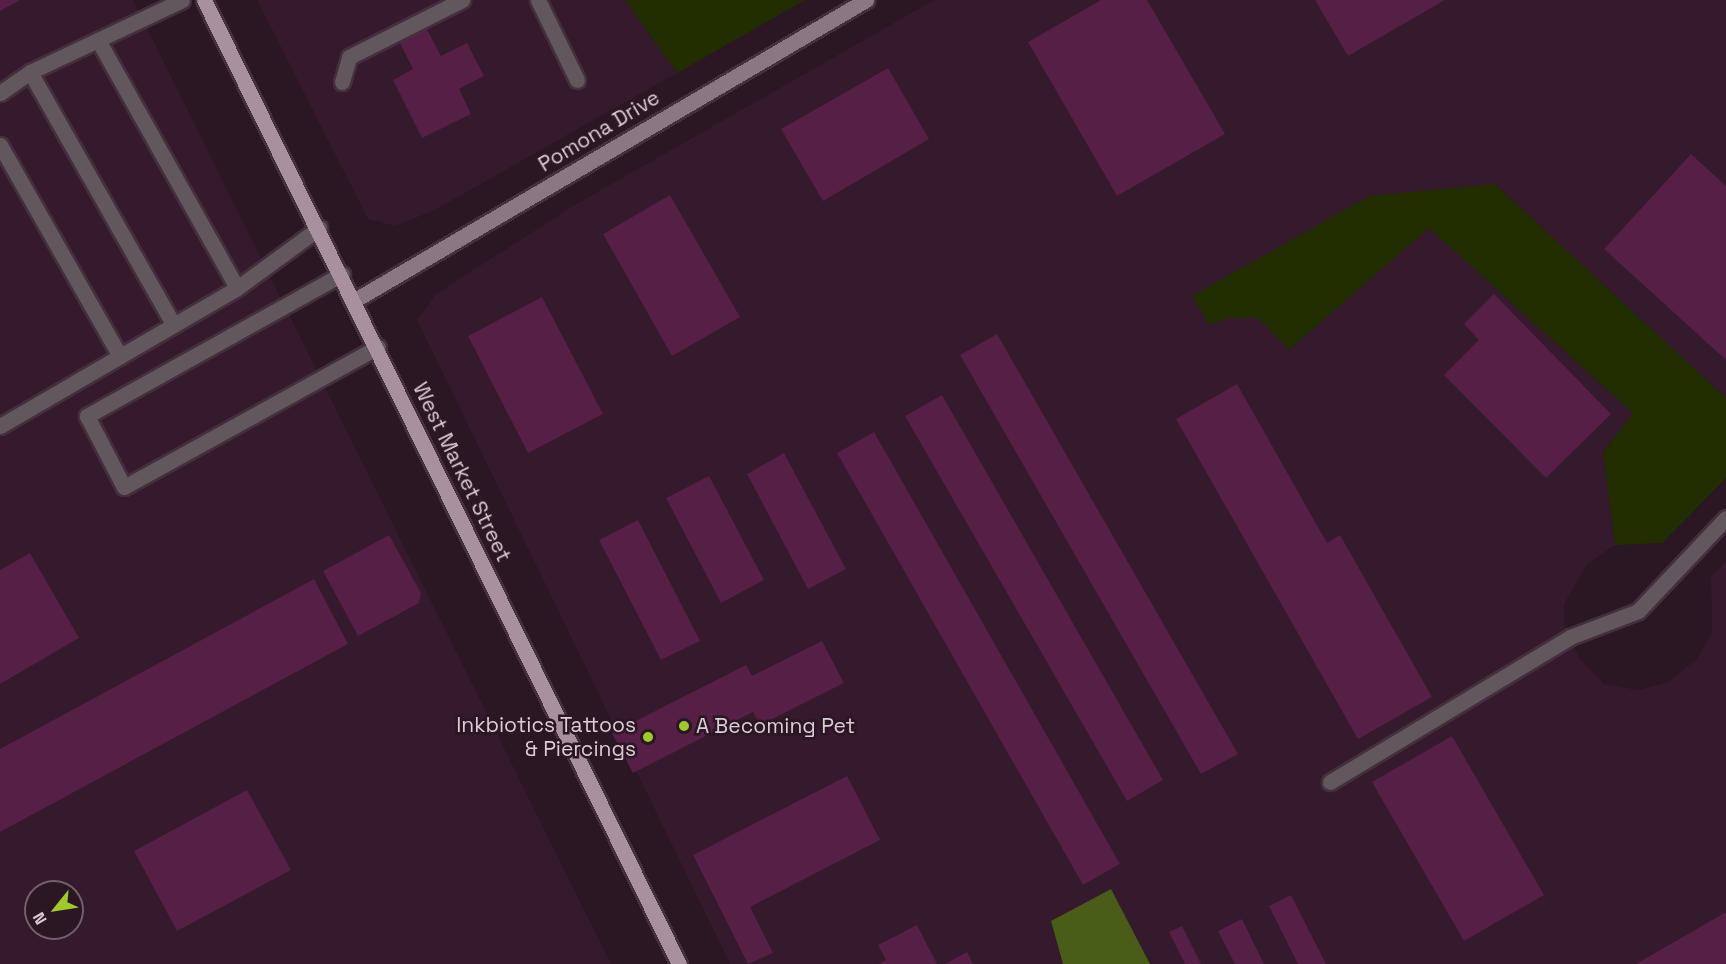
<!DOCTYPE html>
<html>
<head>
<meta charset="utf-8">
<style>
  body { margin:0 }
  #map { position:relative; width:1726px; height:964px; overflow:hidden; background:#2b1624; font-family:"Space Grotesk",sans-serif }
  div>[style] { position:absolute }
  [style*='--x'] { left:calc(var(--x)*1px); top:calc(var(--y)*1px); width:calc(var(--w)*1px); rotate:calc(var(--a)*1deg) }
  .built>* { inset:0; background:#35192c }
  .green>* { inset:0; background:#222e00 }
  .forest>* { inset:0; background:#495c18 }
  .building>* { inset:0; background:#551f46 }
  .roads { filter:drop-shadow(2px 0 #44303d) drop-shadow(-2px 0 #44303d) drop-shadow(0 2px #44303d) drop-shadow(0 -2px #44303d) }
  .lane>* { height:15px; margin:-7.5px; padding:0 7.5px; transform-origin:7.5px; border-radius:7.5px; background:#63575e }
  .street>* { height:15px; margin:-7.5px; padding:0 7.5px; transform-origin:7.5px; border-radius:7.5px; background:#63575e }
  .secondary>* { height:15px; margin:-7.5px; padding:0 7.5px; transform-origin:7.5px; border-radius:7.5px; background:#8a7783 }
  .primary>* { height:15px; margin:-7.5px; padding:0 7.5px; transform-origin:7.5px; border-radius:7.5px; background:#a8909f }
  .dots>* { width:16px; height:16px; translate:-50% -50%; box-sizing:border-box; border:3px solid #2b1624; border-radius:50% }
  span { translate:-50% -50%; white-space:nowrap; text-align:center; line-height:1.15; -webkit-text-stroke:5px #2b1624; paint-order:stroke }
  .street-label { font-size:21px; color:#ddcdd7 }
  .poi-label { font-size:21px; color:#ddcdd7 }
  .right { translate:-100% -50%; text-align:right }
  .left { translate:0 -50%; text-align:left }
  .north { position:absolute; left:24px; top:880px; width:60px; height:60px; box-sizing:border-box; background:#2b1624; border:2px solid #725f6c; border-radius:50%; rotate:240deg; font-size:16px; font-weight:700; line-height:24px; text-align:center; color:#ddcdd7 }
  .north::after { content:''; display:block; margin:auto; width:21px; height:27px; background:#a0c92b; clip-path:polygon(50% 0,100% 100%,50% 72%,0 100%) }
</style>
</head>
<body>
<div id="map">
  <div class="built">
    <div style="clip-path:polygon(evenodd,0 0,133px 0,611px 964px,0 964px,0 0,36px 892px,72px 892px,72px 928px,36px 928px,36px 892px)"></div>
    <div style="clip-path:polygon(257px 0,625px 0,677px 73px,433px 211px,395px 226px,368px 219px)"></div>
    <div style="clip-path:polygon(934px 0,1726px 0,1726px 398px,1495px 184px,1229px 318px,1258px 318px,1289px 350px,1429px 228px,1633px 413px,1603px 453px,1615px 545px,1587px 564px,1564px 604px,1564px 627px,1579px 658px,1604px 684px,1638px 690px,1666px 683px,1697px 659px,1712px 633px,1711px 577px,1726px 561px,1726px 964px,1150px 964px,1111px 890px,1051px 921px,1063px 964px,730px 964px,417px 320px,436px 294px,573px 206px)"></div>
  </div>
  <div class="green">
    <div style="clip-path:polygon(625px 0,805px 0,677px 73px)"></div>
    <div style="clip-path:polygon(1495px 184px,1726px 398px,1726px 478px,1662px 543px,1615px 545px,1603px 453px,1633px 413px,1429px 228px,1289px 350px,1258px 318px,1229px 318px,1209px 325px,1192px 296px,1369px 196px)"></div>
  </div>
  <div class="forest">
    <div style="clip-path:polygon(1111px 889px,1150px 964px,1063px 964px,1051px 921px)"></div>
  </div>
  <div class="building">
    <div style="clip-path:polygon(0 0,20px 0,0 11px)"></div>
    <div style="clip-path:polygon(1101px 0,1147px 0,1225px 134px,1117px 196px,1028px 42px)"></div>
    <div style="clip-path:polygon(1315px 0,1445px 0,1348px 56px)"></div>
    <div style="clip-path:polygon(424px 24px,441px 56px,467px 43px,484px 76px,459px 89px,471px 114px,422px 138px,393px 80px,413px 69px,397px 37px)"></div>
    <div style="clip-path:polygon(888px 68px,929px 139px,823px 201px,781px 129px)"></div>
    <div style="clip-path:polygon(1691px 154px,1726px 186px,1726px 360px,1604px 249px)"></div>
    <div style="clip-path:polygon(670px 195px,740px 317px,672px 356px,603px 234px)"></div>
    <div style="clip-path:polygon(1494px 294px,1611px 414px,1546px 478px,1444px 375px,1479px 340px,1464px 324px)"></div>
    <div style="clip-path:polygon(542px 297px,603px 414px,528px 453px,468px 336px)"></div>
    <div style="clip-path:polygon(997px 334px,1238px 754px,1201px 774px,960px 355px)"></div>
    <div style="clip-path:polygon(1237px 384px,1327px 543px,1340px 535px,1432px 697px,1358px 739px,1176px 419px)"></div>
    <div style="clip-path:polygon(942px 395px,1163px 780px,1127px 801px,905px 416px)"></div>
    <div style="clip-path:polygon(874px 432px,1120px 864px,1083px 885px,837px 453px)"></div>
    <div style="clip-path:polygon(784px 453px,846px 569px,808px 589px,747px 474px)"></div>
    <div style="clip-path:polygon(709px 476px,764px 580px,721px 603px,666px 498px)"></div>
    <div style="clip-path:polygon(638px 520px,700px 641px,661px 660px,599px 540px)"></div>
    <div style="clip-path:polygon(389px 535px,421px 593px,419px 603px,358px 636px,323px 571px)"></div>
    <div style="clip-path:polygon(30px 553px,79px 638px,0 684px,0 570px)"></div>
    <div style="clip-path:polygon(314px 579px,348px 644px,0 832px,0 749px)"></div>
    <div style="clip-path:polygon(822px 641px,844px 683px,760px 725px,753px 712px,633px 773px,612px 733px,746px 665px,752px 676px)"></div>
    <div style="clip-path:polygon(1452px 736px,1544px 895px,1464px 941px,1372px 782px)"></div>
    <div style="clip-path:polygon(847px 776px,880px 840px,750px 907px,773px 953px,748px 964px,693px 855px)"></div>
    <div style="clip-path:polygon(247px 790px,291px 870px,177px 931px,134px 851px)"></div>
    <div style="clip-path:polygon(1291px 895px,1326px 964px,1298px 964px,1269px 906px)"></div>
    <div style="clip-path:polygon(1726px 912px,1726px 964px,1636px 964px)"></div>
    <div style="clip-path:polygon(1242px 919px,1264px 964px,1235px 964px,1218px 931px)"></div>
    <div style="clip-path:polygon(917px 925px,937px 964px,879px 964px,886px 960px,878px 945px)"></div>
    <div style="clip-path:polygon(1182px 926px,1201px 964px,1185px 964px,1169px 932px)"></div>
    <div style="clip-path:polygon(967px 952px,973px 964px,945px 964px)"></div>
  </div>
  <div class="roads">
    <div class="lane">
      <div style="--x:538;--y:0;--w:89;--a:64"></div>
      <div style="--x:98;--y:40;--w:284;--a:60.7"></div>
      <div style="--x:30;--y:72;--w:291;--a:60.4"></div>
      <div style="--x:342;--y:82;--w:26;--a:-74"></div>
      <div style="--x:349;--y:57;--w:127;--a:-26.8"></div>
      <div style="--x:0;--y:93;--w:37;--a:-35"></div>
      <div style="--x:30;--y:72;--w:168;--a:-25.3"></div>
      <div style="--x:0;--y:145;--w:243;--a:60.4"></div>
      <div style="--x:342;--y:274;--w:292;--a:150.9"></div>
      <div style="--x:87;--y:416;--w:80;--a:62.5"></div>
      <div style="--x:124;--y:487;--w:290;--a:-28.9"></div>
      <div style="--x:0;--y:426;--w:274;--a:-30.2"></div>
      <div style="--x:237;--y:288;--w:102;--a:-36.2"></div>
      <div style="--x:1330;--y:782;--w:280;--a:-31.1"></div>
      <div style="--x:1570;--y:637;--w:73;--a:-20.9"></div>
    </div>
    <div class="street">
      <div style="--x:1638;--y:611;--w:128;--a:-46.6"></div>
    </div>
    <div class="secondary">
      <div style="--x:355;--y:300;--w:593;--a:-30.42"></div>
    </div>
    <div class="primary">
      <div style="--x:204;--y:0;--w:1075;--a:63.77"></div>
    </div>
  </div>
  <div class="dots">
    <div style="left:684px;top:726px;background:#a0c92b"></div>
    <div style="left:648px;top:737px;background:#a0c92b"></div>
  </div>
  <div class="street-label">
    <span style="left:599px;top:131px;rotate:-31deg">Pomona Drive</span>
    <span style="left:462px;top:472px;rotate:64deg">West Market Street</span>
  </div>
  <div class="poi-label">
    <span class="right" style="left:636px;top:737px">Inkbiotics Tattoos<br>&amp; Piercings</span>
    <span class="left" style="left:696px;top:726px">A Becoming Pet</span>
  </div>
  <div class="north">N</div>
</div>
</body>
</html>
